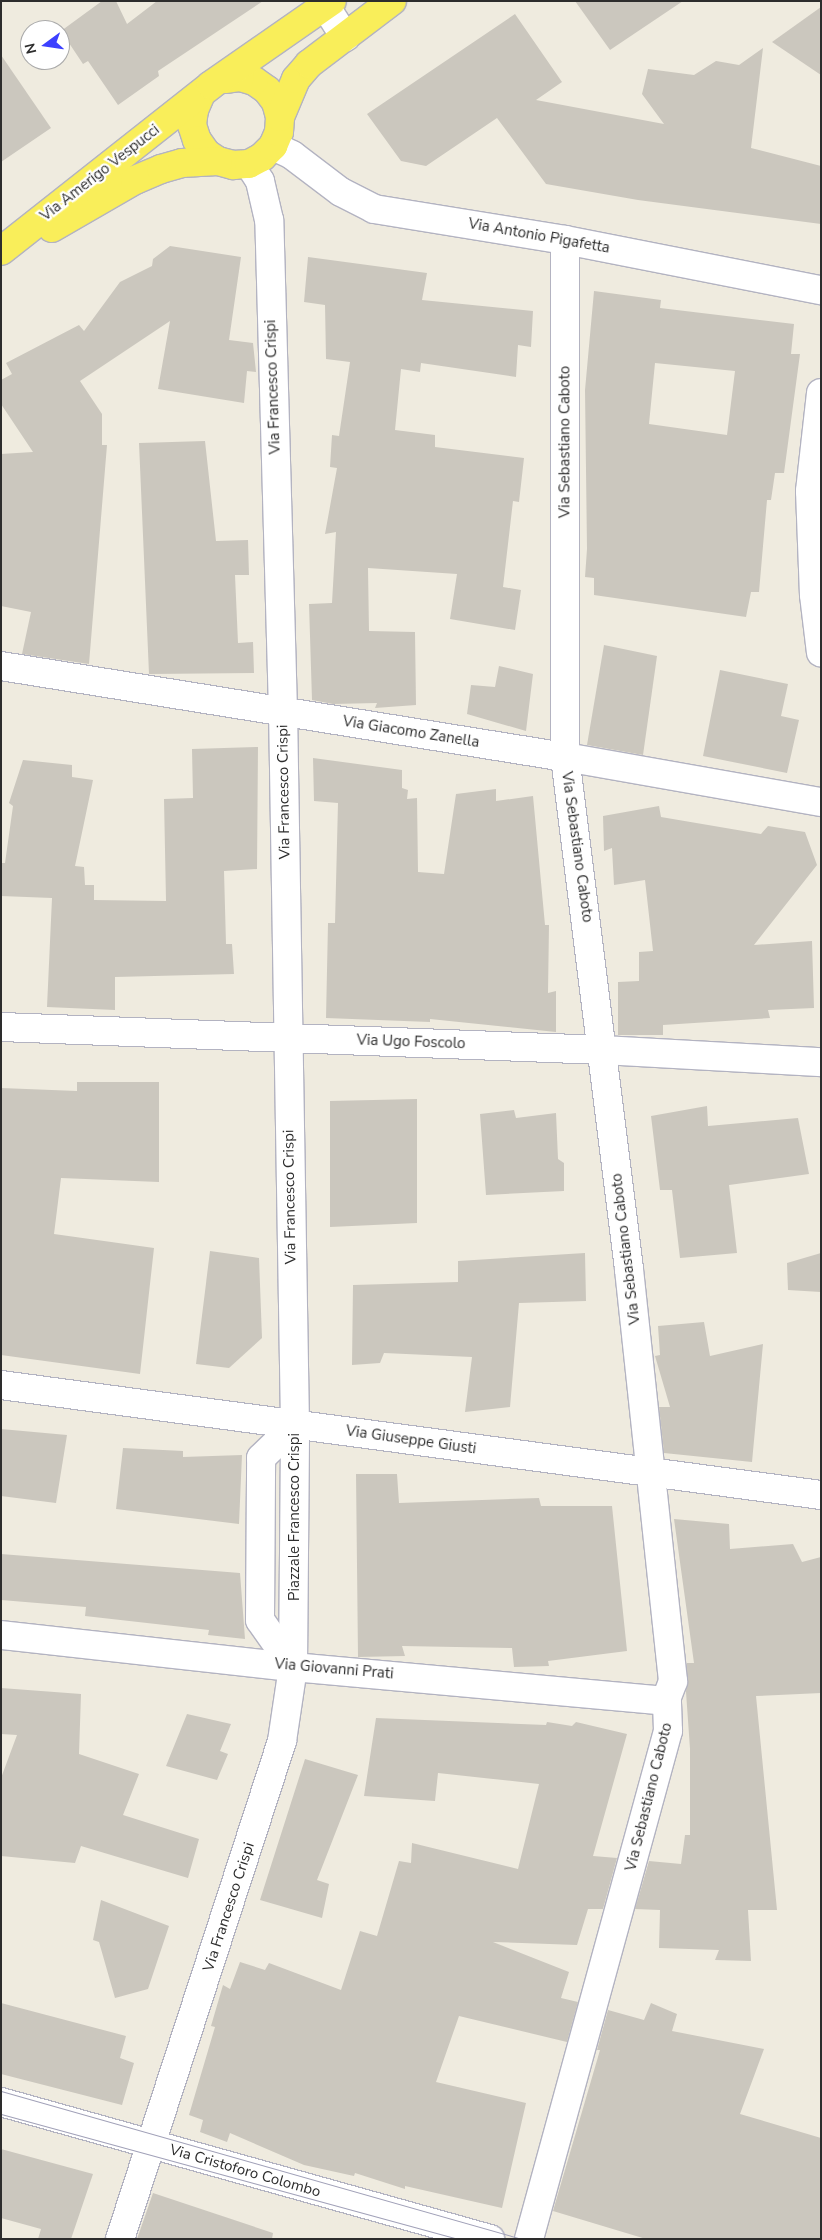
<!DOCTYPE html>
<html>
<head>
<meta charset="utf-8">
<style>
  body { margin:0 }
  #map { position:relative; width:822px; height:2240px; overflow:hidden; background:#efebdf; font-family:"Nunito Sans",sans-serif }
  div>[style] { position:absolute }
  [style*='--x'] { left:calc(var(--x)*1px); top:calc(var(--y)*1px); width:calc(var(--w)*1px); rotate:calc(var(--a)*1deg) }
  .building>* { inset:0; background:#cbc7be }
  .roads { filter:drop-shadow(1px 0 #b3b3c1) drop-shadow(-1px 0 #b3b3c1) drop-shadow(0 1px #b3b3c1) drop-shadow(0 -1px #b3b3c1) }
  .minor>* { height:28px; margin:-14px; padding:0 14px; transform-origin:14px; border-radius:14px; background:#fff }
  .major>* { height:28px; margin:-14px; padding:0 14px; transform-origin:14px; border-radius:14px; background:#f9ee5a }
  .tram>* { height:1px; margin:-0.5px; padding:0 0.5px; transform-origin:0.5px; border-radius:0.5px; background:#a1a1b8 }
  span { translate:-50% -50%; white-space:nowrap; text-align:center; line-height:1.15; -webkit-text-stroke:4.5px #fff; paint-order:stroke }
  .street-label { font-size:15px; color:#2d2d2d }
  .frame { position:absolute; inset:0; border:2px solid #2d2d2d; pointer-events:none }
  .north { position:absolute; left:20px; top:20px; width:50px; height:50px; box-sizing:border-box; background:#fff; border:1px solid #ababab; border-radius:50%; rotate:256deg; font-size:14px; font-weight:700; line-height:20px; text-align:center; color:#2d2d2d }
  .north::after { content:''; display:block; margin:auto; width:18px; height:22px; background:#3c40ff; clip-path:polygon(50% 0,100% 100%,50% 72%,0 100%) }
</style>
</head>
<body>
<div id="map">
  <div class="building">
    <div style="clip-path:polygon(102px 1px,116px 1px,127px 24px,157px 1px,263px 1px,158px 71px,159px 76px,118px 105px,88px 61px,83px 64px,61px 31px)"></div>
    <div style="clip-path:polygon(575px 1px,683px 1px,610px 50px)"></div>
    <div style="clip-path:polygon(821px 7px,821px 75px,772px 42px)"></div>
    <div style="clip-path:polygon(515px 14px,562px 82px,536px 100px,664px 124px,642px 94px,648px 69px,694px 75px,716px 61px,739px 65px,763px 48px,751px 148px,821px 166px,821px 224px,638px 200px,546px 184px,497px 118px,426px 166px,401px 161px,367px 114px)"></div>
    <div style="clip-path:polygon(1px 55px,51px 128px,1px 162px)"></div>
    <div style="clip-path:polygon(170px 246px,241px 257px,229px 340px,253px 343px,256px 372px,247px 371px,244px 403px,158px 389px,170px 321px,80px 381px,102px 414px,102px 445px,107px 445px,89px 664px,22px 654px,31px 612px,1px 606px,1px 454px,33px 452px,1px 404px,1px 380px,12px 374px,6px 363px,79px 325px,84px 331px,120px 282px,152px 266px,153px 259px)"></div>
    <div style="clip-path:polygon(308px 257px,427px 273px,422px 300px,533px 311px,531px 347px,518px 345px,516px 377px,421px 363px,420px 372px,401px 369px,395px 430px,435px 435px,435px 447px,524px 458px,519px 502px,513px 501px,503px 587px,521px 590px,515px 630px,450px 619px,457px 574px,368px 568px,369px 631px,415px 632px,416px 705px,375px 708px,377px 703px,333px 704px,312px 700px,309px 604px,332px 603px,336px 532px,325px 534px,337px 468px,330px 467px,332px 435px,339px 436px,350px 362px,326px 359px,325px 305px,304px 302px)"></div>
    <div style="clip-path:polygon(evenodd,594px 291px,661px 300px,660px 308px,794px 324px,791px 354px,800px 354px,784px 473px,775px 473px,771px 500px,767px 500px,759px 592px,751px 592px,746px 617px,594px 595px,594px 578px,585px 577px,587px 549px,585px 390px,594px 291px,655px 363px,735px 371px,727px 435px,649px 424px,655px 363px)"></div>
    <div style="clip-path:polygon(205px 441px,216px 541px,248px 540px,249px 575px,235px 575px,238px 643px,253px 642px,254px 673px,149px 674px,139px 443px)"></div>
    <div style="clip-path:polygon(604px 645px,657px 656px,643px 755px,587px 745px)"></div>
    <div style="clip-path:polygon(499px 666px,533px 674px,526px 731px,467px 714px,471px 685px,495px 687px)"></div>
    <div style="clip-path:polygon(720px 670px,788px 684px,781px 716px,799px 720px,787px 773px,703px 756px)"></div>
    <div style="clip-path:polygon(258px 747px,257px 869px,224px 871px,226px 944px,232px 944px,234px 974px,115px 977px,115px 1010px,47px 1007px,52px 898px,1px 896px,1px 863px,5px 863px,13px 806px,9px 803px,23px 760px,72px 765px,72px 777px,93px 780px,75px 866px,84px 867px,85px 885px,94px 885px,94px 900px,166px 901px,164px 799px,193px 798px,192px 749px)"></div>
    <div style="clip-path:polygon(313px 758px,402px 770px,402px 788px,408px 790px,407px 799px,417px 798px,418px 872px,444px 874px,456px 794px,496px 789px,496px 801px,533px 796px,545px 925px,549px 925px,548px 993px,556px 991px,556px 1032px,430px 1019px,430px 1022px,326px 1018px,328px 923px,335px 923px,338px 803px,314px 801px)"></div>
    <div style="clip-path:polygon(659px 806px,661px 817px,761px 834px,768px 826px,805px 832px,817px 865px,754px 945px,812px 941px,814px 1008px,768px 1010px,770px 1018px,663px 1025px,663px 1035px,618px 1035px,618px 982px,639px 981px,639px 952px,653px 951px,645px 880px,614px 885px,612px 848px,604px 851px,603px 816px)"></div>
    <div style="clip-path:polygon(77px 1082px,159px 1082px,159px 1182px,61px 1178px,54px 1234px,154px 1248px,140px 1374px,1px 1355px,1px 1088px,77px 1091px)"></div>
    <div style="clip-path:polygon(417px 1099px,417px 1223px,330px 1227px,330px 1101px)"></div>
    <div style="clip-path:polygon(707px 1106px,708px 1126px,798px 1118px,809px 1174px,729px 1185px,737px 1253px,680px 1258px,672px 1190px,660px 1190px,651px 1116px)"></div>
    <div style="clip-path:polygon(514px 1110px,516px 1118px,556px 1113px,558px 1159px,564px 1163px,564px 1191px,486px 1195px,480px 1114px)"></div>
    <div style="clip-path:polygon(210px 1251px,259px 1258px,262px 1338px,229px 1368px,196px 1364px)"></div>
    <div style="clip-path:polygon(585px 1253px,586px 1301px,519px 1303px,510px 1407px,465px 1412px,472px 1357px,384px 1353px,380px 1363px,352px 1365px,353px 1285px,458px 1282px,458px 1261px)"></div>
    <div style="clip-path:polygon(821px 1253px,821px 1292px,788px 1290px,787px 1263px)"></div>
    <div style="clip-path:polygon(704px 1322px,710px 1356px,763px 1344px,752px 1462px,664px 1453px,659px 1407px,670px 1407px,655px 1356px,660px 1355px,658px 1326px)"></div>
    <div style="clip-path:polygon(1px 1429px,67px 1435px,56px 1503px,1px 1496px)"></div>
    <div style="clip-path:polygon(123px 1448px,183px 1451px,183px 1457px,242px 1455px,239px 1524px,116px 1509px)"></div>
    <div style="clip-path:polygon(356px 1474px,397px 1474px,399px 1503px,539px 1498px,541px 1506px,612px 1506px,627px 1651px,548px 1661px,549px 1666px,514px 1667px,512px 1648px,402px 1646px,405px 1656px,358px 1657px)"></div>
    <div style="clip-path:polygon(674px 1519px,729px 1524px,730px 1549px,793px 1544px,802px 1562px,821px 1557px,821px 1693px,756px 1696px,777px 1910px,748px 1910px,751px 1961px,715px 1960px,719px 1950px,659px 1948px,660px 1910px,635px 1909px,649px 1861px,681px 1864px,685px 1835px,690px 1835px,690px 1749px,686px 1692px,687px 1663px,694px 1663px)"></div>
    <div style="clip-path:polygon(1px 1554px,240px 1573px,245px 1639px,208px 1635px,209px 1630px,85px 1616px,86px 1607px,1px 1600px)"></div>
    <div style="clip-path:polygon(1px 1688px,81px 1694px,79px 1754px,139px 1774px,123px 1815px,199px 1839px,188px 1878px,81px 1846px,75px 1863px,1px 1856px,1px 1778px,17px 1735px,1px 1734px)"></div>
    <div style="clip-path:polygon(187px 1714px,231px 1724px,220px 1751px,228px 1754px,217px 1780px,166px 1766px)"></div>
    <div style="clip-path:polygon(376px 1718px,546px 1725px,547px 1722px,572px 1726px,576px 1722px,627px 1734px,593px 1856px,617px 1858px,603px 1909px,588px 1909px,577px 1945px,493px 1942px,569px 1972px,561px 1998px,578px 2002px,567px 2042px,459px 2016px,436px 2082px,526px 2103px,502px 2208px,405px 2186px,405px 2189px,355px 2173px,354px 2176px,304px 2165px,230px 2133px,227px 2142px,200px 2132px,203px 2120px,189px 2115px,215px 2027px,211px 2026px,223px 1985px,230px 1989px,240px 1962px,265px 1970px,269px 1963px,341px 1990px,360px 1931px,377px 1936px,399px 1861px,411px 1863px,412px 1843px,518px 1869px,539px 1784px,438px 1773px,435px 1801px,364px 1796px)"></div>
    <div style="clip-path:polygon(305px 1759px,358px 1775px,317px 1880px,329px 1884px,322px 1918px,260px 1900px)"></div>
    <div style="clip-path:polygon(101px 1900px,169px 1926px,148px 1989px,115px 1998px,99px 1942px,93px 1940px)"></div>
    <div style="clip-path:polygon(1px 2003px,126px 2036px,120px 2058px,134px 2063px,122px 2105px,1px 2074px)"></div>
    <div style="clip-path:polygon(651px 2003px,677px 2014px,672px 2031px,764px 2049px,740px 2114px,821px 2138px,821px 2239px,646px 2239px,553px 2211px,600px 2050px,597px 2050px,608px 2010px,644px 2020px)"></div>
    <div style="clip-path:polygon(1px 2149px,93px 2174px,71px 2239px,38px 2239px,41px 2229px,1px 2218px)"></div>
    <div style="clip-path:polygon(153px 2193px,273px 2233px,272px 2239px,137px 2239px)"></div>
  </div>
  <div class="roads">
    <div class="minor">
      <div style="--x:322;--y:1;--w:43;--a:57.4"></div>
      <div style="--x:273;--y:146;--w:21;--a:25"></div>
      <div style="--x:292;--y:155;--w:61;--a:37.1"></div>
      <div style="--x:341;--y:192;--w:37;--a:27"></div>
      <div style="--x:374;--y:209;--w:193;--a:9.2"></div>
      <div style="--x:565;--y:240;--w:261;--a:11.1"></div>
      <div style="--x:821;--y:393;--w:99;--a:96.4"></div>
      <div style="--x:810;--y:491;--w:104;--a:87.8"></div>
      <div style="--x:814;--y:595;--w:58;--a:83.1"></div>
      <div style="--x:1;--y:666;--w:571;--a:9.17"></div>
      <div style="--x:565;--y:757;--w:260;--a:10"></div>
      <div style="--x:1;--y:1027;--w:602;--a:2.19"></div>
      <div style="--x:603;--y:1050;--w:218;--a:3.2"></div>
      <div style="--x:1;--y:1385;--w:827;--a:7.64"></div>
      <div style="--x:1;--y:1635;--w:294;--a:6.3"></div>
      <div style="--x:293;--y:1667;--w:366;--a:5.2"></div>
      <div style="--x:658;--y:1700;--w:9;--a:-18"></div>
      <div style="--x:293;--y:1667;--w:57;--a:-125.1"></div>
      <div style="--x:260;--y:1620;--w:162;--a:-89.6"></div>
      <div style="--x:261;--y:1458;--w:47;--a:-44.1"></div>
      <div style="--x:1;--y:2102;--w:508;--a:15.65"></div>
      <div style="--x:120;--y:2239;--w:524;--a:-71.98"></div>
      <div style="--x:282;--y:1741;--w:75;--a:-81.5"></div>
      <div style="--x:293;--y:1667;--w:242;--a:-89.5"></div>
      <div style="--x:295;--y:1425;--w:714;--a:-90.96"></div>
      <div style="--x:283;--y:711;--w:491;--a:-91.6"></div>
      <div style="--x:269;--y:220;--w:40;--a:-103"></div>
      <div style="--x:260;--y:181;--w:20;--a:-123"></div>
      <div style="--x:529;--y:2239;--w:527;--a:-74.7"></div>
      <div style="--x:668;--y:1731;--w:34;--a:-92"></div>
      <div style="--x:667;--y:1697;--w:17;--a:-69"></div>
      <div style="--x:673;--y:1681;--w:414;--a:-96.1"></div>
      <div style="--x:629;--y:1269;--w:516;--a:-97.13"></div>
      <div style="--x:565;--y:757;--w:517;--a:-90"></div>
    </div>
    <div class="major">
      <div style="--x:200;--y:96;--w:15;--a:113"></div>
      <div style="--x:194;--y:110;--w:15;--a:98"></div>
      <div style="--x:192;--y:125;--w:16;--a:72"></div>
      <div style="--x:197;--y:140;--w:16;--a:55"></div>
      <div style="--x:206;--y:153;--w:14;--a:34"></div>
      <div style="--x:218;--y:161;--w:16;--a:15"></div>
      <div style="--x:233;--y:165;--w:16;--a:-4"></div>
      <div style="--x:249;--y:164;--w:15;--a:-28"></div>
      <div style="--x:262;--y:157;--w:16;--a:-45"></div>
      <div style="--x:273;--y:146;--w:15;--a:-67"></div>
      <div style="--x:279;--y:132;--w:15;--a:-86"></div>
      <div style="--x:280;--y:117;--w:16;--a:-105"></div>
      <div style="--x:276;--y:102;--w:15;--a:-127"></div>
      <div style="--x:267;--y:90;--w:16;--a:-145"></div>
      <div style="--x:254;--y:81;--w:15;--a:-164"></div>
      <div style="--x:240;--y:77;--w:15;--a:172"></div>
      <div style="--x:280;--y:117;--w:41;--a:-67.2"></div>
      <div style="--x:296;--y:79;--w:20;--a:-49"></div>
      <div style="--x:309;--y:64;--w:104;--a:-37.2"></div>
      <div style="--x:52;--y:228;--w:96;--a:-30"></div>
      <div style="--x:135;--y:180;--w:28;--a:-23"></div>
      <div style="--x:161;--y:169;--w:22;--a:-16"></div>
      <div style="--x:182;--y:163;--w:36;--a:-3"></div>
      <div style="--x:1;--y:251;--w:268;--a:-38.3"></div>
      <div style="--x:211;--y:85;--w:147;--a:-34.8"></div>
    </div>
  </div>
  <div class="tram">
    <div style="--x:1;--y:2091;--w:542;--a:15.86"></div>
    <div style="--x:1;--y:2114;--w:473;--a:15.3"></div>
  </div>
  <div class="street-label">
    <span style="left:100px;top:173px;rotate:-38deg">Via Amerigo Vespucci</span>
    <span style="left:539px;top:236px;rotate:10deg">Via Antonio Pigafetta</span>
    <span style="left:273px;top:387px;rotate:-92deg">Via Francesco Crispi</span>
    <span style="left:565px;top:442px;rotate:-90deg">Via Sebastiano Caboto</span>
    <span style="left:411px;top:732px;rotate:9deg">Via Giacomo Zanella</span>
    <span style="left:284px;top:792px;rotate:-91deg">Via Francesco Crispi</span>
    <span style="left:577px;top:847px;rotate:82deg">Via Sebastiano Caboto</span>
    <span style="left:411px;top:1042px;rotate:2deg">Via Ugo Foscolo</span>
    <span style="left:290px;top:1197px;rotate:-91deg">Via Francesco Crispi</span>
    <span style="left:626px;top:1249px;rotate:-97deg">Via Sebastiano Caboto</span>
    <span style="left:411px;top:1440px;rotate:8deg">Via Giuseppe Giusti</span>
    <span style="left:295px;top:1517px;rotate:-90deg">Piazzale Francesco Crispi</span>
    <span style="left:334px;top:1669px;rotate:5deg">Via Giovanni Prati</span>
    <span style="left:649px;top:1797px;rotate:-76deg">Via Sebastiano Caboto</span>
    <span style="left:229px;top:1907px;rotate:-72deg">Via Francesco Crispi</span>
    <span style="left:245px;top:2171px;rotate:16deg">Via Cristoforo Colombo</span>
  </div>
  <div class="frame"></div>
  <div class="north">N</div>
</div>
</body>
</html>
